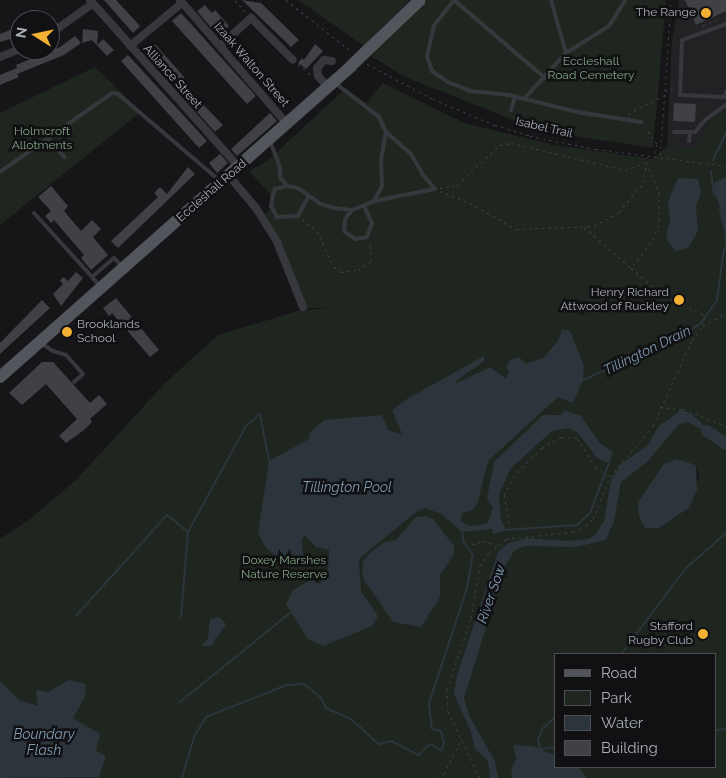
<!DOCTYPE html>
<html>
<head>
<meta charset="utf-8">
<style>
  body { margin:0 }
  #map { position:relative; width:726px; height:778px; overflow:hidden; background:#161618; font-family:Raleway,sans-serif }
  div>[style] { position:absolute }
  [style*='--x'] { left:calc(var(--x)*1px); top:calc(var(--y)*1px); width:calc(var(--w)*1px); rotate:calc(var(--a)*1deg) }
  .built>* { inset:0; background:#222225 }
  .green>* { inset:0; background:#1e261f }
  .water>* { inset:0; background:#2c353c }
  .stream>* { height:2px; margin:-1px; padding:0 1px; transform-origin:1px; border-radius:1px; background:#2c353c }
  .river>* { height:12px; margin:-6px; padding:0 6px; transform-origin:6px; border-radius:6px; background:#2c353c }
  .building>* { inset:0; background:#404145 }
  .path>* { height:1px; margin-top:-0.5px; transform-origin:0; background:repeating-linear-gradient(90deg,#3d3f44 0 2.5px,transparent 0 6.5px) }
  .service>* { height:4px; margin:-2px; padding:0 2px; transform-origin:2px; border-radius:2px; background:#37383d }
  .minor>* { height:8px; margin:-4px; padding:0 4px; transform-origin:4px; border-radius:4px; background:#37383d }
  .primary>* { height:12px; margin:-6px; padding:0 6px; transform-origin:6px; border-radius:6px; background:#53555c }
  .primary-bridge>* { height:12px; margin:-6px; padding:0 6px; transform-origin:6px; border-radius:6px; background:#53555c }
  .dots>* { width:14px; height:14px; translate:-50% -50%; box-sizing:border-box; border:2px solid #111113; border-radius:50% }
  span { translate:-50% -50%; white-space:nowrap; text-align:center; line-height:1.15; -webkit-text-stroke:5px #111113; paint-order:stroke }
  .poi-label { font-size:12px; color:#a8adb8 }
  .right { translate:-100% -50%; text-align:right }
  .left { translate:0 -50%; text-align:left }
  .park-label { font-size:12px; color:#7fa381 }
  .street-label { font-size:12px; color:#a8adb8 }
  .water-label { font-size:14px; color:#7f9bb3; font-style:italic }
  .legend { position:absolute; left:554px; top:653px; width:162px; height:115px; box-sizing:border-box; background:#111113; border:1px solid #4d4f55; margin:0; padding:6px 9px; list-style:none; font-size:15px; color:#a8adb8 }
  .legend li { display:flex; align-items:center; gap:10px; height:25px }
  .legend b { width:25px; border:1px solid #4d4f55 }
  .north { position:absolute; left:10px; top:10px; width:50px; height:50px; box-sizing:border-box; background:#111113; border:1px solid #4d4f55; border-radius:50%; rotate:280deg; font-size:14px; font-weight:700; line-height:20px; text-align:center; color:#a8adb8 }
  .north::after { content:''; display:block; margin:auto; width:18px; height:22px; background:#f2b134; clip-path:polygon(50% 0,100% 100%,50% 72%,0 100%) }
</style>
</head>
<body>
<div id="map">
  <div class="built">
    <div style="clip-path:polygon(679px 0,726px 0,726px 109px,712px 119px,695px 148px,667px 146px,672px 39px)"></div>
  </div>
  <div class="green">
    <div style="clip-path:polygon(298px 0,410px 0,364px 46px)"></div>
    <div style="clip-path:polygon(428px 0,666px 0,653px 148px,541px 131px,405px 77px,371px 56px)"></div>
    <div style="clip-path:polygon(95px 67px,141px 112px,0 225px,0 113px)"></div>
    <div style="clip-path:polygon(evenodd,383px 83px,464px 123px,554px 145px,653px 159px,667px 146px,695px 148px,712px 119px,726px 109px,726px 778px,587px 778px,578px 767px,715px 767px,715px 654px,555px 654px,555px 755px,533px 746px,513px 745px,516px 759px,511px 769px,512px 778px,0 778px,0 539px,29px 520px,76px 480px,166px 382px,218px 335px,301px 310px,331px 308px,307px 308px,264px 215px,270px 210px,270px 194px,249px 171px,267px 161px,346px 88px,366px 103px,383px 83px,677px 459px,696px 465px,699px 476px,689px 508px,659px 528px,677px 459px)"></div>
  </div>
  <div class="water">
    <div style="clip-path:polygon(726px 177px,726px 253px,723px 217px,712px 184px)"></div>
    <div style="clip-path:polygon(678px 178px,698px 179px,701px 192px,696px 206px,698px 231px,688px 248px,675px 251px,666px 237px,670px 220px,668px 202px)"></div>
    <div style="clip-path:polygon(562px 329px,570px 331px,584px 366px,583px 380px,573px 403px,558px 397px,488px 461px,478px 501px,473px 510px,463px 513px,460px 521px,471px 526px,487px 524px,493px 508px,487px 498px,494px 462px,543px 415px,561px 415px,565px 410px,581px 416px,600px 443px,613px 452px,609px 463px,597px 458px,578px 433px,569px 428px,552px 431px,511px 468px,505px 481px,499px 495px,501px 520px,506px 530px,493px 534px,492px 529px,462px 532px,441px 514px,425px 508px,416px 512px,359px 559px,361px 592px,378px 616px,372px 626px,323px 646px,307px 638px,286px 604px,293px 590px,312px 579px,320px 584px,328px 571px,329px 550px,316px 547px,305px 535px,302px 539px,303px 558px,280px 560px,266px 548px,258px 533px,269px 461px,309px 439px,310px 432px,325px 420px,382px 415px,388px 430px,402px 434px,392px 410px,407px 399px,484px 356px,484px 361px,456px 381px,457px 383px,490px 367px,506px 379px,509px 372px,506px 366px,511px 359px,519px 357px,526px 364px,543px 358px,558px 341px)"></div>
    <div style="clip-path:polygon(681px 410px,692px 414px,721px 442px,688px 422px,679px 424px,647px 462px,621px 482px,614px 521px,606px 540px,576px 547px,524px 546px,514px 551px,505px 566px,464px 698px,469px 715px,495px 762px,498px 778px,490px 778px,488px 761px,475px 749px,471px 732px,454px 694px,457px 675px,498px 552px,509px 543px,527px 538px,566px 541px,589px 539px,596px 534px,604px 521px,611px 480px,621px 464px,648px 445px,659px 426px)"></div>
    <div style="clip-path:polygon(677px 459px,696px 465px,697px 490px,689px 508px,659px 528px,645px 528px,639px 516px,638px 502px,664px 464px)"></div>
    <div style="clip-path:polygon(425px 516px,433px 519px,454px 546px,454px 554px,440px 575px,440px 597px,421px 627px,393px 622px,364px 580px,362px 571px,363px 561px,373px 550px,385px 542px,396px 540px,416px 517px)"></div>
    <div style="clip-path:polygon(219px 617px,226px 624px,211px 646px,202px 646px,208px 638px,210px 619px)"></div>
    <div style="clip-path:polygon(69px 680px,86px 684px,85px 697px,73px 718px,100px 734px,96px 751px,106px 756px,99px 777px,0 778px,0 681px,19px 700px,38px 706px,36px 690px,48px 692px)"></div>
    <div style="clip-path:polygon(513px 745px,533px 746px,555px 755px,555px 767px,578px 767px,587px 778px,512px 778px,511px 769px,516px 759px)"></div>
  </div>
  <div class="stream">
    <div style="--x:713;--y:160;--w:30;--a:-64"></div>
    <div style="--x:711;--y:171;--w:24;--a:83"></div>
    <div style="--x:720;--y:209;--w:17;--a:77"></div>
    <div style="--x:583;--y:380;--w:105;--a:-24.1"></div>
    <div style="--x:679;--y:337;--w:26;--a:-32"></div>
    <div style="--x:701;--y:323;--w:28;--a:-55"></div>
    <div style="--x:717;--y:300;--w:52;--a:-82.3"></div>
    <div style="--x:506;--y:530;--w:71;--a:-4"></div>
    <div style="--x:577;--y:525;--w:18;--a:-43"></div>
    <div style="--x:590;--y:513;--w:53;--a:-69.2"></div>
    <div style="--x:76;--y:616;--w:136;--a:-48"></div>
    <div style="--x:167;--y:515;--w:27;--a:39"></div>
    <div style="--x:181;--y:617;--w:85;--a:-85.3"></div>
    <div style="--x:188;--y:532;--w:121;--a:-61.3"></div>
    <div style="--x:246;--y:426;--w:18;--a:-41"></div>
    <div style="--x:260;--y:414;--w:48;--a:79.2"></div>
    <div style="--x:621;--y:654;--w:108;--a:-52.9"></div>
    <div style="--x:686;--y:568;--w:53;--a:-41.2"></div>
    <div style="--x:180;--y:702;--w:143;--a:-39"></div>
    <div style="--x:555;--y:717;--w:18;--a:137"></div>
    <div style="--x:542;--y:729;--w:12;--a:110"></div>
    <div style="--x:538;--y:740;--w:9;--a:77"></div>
    <div style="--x:540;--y:749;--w:15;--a:-8"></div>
    <div style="--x:715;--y:730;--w:11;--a:-5"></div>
    <div style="--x:182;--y:778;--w:43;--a:-73.7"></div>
    <div style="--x:194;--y:737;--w:23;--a:-59"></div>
    <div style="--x:206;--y:717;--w:87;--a:-21.6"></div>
    <div style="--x:287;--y:685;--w:17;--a:-3"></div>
    <div style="--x:304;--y:684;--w:22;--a:39"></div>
    <div style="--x:321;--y:698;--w:11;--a:63"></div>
    <div style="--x:326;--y:708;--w:27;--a:24"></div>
    <div style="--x:351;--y:719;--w:38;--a:42"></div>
    <div style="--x:379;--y:744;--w:12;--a:-14"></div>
    <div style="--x:391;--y:741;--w:30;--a:27"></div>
    <div style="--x:418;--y:755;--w:16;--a:-43"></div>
    <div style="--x:430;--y:744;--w:13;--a:29"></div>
    <div style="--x:441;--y:750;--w:7;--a:-63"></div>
    <div style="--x:444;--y:744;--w:13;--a:-103"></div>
    <div style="--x:441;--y:731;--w:9;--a:-167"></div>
    <div style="--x:432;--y:729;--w:26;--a:-97"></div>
    <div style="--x:429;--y:703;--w:121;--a:-71.7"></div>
    <div style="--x:467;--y:588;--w:34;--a:-80"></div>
    <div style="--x:473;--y:555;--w:15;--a:-127"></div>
    <div style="--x:464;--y:543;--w:11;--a:-100"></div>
  </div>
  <div class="river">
    <div style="--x:707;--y:431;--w:23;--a:34"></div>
  </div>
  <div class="building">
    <div style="clip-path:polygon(104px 0,116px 0,140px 26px,133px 33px)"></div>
    <div style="clip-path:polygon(242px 0,261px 3px,299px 40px,291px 47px)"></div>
    <div style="clip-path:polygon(685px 0,726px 0,726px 11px,696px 25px)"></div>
    <div style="clip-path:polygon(205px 5px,212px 13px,215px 10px,229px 26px,218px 36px,197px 11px)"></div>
    <div style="clip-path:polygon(181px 13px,256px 96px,247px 104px,172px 21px)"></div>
    <div style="clip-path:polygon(20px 26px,20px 36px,0 42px,0 34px)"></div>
    <div style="clip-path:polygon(83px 29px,98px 31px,97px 45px,103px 39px,114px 50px,107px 56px,92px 40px,82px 43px)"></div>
    <div style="clip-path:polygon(75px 36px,81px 43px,64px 55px,17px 74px,19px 77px,0 85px,0 75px,17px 68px,16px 65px,60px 47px)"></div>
    <div style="clip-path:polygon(155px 44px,185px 78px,178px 84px,149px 51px)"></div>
    <div style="clip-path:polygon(315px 44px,323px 51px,306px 69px,298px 63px,302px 58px,304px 60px)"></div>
    <div style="clip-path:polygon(128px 55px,207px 141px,199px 148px,121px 61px)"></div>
    <div style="clip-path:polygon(186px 87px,223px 125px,215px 132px,180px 93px)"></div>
    <div style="clip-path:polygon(674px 103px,696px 104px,695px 122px,673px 121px)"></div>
    <div style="clip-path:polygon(270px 113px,277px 121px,237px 156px,231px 149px)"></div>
    <div style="clip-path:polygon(220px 154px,228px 163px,217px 173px,209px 163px)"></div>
    <div style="clip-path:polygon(188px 167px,195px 174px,118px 248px,111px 241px,158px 197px,154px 193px,160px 187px,167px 194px)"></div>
    <div style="clip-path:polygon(51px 186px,68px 206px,64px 211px,81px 231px,92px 220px,101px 229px,93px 237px,108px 255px,91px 270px,81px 258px,84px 255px,54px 220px,51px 223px,45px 216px,51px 211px,38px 197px)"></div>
    <div style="clip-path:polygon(76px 272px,83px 278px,61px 306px,53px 294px,63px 284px,60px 281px,63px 277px,68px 281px)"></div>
    <div style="clip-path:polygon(116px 298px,159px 350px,150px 357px,112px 313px,109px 316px,103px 308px)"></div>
    <div style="clip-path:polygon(42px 300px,50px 308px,0 354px,0 343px)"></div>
    <div style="clip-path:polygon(42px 362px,53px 362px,90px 403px,99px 395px,107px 404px,90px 419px,92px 422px,84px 430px,66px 443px,59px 436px,77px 419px,46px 384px,22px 405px,9px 393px)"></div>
  </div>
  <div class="path">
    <div style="--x:235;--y:0;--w:15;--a:48"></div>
    <div style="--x:286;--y:0;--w:84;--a:38.2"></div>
    <div style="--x:726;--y:18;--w:3;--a:-90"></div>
    <div style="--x:704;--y:27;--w:2;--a:-117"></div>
    <div style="--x:703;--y:25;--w:14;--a:-21"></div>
    <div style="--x:298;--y:64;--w:16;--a:40"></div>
    <div style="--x:367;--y:64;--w:75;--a:27.9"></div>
    <div style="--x:433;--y:99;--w:67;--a:22.8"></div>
    <div style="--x:495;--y:125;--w:37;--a:17"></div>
    <div style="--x:530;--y:136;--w:67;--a:11.1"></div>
    <div style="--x:596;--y:149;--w:131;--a:7.5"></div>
    <div style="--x:665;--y:91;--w:91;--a:-86.2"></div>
    <div style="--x:628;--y:114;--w:42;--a:-27.2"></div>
    <div style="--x:644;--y:126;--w:22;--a:54"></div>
    <div style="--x:657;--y:144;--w:10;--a:101"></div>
    <div style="--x:660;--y:155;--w:64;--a:-85.5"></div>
    <div style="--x:665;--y:91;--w:9;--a:-18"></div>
    <div style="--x:440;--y:188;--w:17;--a:-10"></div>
    <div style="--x:457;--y:185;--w:59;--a:-42.9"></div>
    <div style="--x:500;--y:145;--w:11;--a:-10"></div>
    <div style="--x:511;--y:143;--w:117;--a:13.3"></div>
    <div style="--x:625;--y:170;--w:22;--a:-21"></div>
    <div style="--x:646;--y:162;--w:34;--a:67"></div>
    <div style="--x:659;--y:193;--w:32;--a:90"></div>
    <div style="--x:659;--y:225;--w:20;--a:114"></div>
    <div style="--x:651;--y:243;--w:32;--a:129"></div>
    <div style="--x:631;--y:268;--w:45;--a:40.5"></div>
    <div style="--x:665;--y:297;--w:39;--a:24"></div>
    <div style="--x:701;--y:313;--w:5;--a:37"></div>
    <div style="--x:705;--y:316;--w:9;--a:103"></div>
    <div style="--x:440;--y:191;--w:32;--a:22"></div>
    <div style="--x:470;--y:203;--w:53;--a:29.5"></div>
    <div style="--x:516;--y:229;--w:78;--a:-2.2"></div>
    <div style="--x:594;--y:226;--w:29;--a:-29"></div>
    <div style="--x:619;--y:212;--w:38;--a:-50"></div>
    <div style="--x:643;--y:183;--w:27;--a:-80"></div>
    <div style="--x:302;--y:219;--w:19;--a:39"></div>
    <div style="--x:317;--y:231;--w:40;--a:65"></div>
    <div style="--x:334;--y:267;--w:9;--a:36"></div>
    <div style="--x:341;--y:272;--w:17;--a:-7"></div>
    <div style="--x:358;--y:270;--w:16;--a:-35"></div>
    <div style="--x:371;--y:261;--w:20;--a:-93"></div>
    <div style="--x:584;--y:227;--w:61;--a:41"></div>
    <div style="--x:660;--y:407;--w:23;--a:5"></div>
    <div style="--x:683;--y:409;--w:46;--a:21.6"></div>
    <div style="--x:509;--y:523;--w:28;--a:-100"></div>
    <div style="--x:504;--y:495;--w:26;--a:-61"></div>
    <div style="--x:517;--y:472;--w:35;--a:-44"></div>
    <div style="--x:542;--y:448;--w:22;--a:-30"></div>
    <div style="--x:561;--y:437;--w:16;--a:4"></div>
    <div style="--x:577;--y:438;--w:35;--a:57"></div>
    <div style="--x:596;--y:467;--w:16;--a:35"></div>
    <div style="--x:472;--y:544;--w:11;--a:-15"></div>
    <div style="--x:483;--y:541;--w:15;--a:16"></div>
    <div style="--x:437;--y:778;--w:8;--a:-30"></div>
    <div style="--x:444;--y:774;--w:40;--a:-63.4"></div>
    <div style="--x:480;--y:778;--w:74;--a:-115.5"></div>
    <div style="--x:448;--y:711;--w:22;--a:-93"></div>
    <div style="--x:447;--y:689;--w:75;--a:-71.3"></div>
    <div style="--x:471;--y:618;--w:53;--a:-80.2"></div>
    <div style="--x:480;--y:566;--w:16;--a:-55"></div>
    <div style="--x:489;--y:553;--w:22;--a:-39"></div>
    <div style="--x:506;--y:539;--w:67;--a:-6"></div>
    <div style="--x:573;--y:532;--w:14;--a:-25"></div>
    <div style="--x:586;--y:526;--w:10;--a:-45"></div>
    <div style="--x:593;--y:519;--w:45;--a:-68"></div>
    <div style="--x:610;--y:477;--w:67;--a:-49.9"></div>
    <div style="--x:653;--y:426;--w:94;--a:-65.6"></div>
    <div style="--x:692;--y:340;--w:18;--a:-52"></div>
    <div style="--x:703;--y:326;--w:26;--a:-29"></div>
  </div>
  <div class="service">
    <div style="--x:454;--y:0;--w:33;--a:128"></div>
    <div style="--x:434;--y:26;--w:31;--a:103"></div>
    <div style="--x:427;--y:56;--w:16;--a:72"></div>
    <div style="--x:432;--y:71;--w:19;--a:35"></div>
    <div style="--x:448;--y:82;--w:24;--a:22"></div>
    <div style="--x:470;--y:91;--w:39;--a:6"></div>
    <div style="--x:509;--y:95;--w:70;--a:14"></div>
    <div style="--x:577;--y:112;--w:65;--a:8.9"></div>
    <div style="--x:454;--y:0;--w:120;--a:40.6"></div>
    <div style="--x:551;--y:0;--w:55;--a:74.2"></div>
    <div style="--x:726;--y:24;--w:47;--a:160"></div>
    <div style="--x:682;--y:40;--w:55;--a:92.1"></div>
    <div style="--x:680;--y:95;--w:44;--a:2.6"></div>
    <div style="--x:724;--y:97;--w:5;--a:-68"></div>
    <div style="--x:524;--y:99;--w:62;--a:-47.6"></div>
    <div style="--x:566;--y:53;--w:51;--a:-32.1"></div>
    <div style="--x:609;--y:26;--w:31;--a:-58"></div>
    <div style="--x:511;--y:110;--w:14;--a:-73"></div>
    <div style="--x:386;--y:132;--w:33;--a:41"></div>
    <div style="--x:411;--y:154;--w:24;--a:60"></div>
    <div style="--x:423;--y:175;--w:18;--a:49"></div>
    <div style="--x:674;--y:132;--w:21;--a:0"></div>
    <div style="--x:695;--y:132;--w:16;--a:-50"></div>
    <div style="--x:705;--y:120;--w:26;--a:-36"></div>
    <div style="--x:47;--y:138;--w:26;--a:47"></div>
    <div style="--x:270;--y:141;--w:28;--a:69"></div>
    <div style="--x:280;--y:167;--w:10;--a:90"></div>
    <div style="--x:280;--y:177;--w:11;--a:52"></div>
    <div style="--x:287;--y:186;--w:11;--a:10"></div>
    <div style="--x:298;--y:188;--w:28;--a:35"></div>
    <div style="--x:321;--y:204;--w:14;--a:17"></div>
    <div style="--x:334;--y:208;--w:18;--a:6"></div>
    <div style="--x:352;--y:210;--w:24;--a:-22"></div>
    <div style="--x:374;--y:201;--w:17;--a:-62"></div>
    <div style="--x:382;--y:186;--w:26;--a:-92"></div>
    <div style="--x:381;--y:160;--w:28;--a:-80"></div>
    <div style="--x:386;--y:132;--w:17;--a:-115"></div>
    <div style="--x:379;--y:117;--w:56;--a:-142.3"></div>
    <div style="--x:689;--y:141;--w:8;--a:-83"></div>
    <div style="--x:0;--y:172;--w:137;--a:-35.2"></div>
    <div style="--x:112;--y:93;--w:6;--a:9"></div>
    <div style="--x:118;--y:94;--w:131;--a:40.4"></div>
    <div style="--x:287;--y:186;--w:12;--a:166"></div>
    <div style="--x:275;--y:189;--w:5;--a:112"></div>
    <div style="--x:273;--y:194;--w:12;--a:99"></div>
    <div style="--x:271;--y:206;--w:13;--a:61"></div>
    <div style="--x:277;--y:217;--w:21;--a:-3"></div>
    <div style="--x:298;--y:216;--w:21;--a:-62"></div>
    <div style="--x:374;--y:201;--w:62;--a:-11.1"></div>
    <div style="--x:352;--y:210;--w:11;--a:128"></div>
    <div style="--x:345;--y:219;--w:12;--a:95"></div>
    <div style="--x:344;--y:231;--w:14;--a:36"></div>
    <div style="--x:355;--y:239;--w:12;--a:-9"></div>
    <div style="--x:367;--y:237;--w:15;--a:-70"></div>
    <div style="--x:372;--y:223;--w:19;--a:-115"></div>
    <div style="--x:34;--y:213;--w:86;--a:47.8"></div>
    <div style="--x:100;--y:286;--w:12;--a:-132"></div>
    <div style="--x:92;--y:277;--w:29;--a:-41"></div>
    <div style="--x:114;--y:258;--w:10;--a:45"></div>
    <div style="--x:41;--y:343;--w:14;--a:34"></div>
    <div style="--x:53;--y:351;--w:14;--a:17"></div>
    <div style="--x:66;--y:355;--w:25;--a:48"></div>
    <div style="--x:83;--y:374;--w:12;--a:138"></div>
  </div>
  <div class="minor">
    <div style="--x:90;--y:0;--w:224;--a:48.3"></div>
    <div style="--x:180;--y:0;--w:164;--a:49.2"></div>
    <div style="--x:50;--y:34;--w:52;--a:-35.5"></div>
    <div style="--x:130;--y:46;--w:67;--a:-39.6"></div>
    <div style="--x:220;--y:46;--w:42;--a:-42.1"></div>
    <div style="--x:251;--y:18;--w:59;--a:45"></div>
    <div style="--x:0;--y:57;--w:22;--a:-22"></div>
    <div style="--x:328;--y:87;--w:15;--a:-132"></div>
    <div style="--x:318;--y:76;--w:8;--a:-97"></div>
    <div style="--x:317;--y:68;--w:11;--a:-49"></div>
    <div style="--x:324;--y:60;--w:8;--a:7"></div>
    <div style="--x:229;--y:176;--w:42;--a:49.8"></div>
    <div style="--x:256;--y:208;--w:40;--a:58"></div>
    <div style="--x:277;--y:242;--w:70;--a:68.2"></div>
  </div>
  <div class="primary">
    <div style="--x:372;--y:46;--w:66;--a:-43.8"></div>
    <div style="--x:0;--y:377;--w:469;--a:-41.5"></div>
  </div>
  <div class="primary-bridge">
    <div style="--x:351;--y:66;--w:29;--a:-44"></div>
  </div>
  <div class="dots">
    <div style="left:706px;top:13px;background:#f2b134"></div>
    <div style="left:679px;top:300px;background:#f2b134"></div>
    <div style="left:67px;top:332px;background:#f2b134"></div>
    <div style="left:703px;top:634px;background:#f2b134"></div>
  </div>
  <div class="poi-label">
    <span class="right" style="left:696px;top:13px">The Range</span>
    <span class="right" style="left:669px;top:300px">Henry Richard<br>Attwood of Ruckley</span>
    <span class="left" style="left:77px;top:332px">Brooklands<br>School</span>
    <span class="right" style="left:693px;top:634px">Stafford<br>Rugby Club</span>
  </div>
  <div class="park-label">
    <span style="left:591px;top:69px">Eccleshall<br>Road Cemetery</span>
    <span style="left:42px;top:139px">Holmcroft<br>Allotments</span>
    <span style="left:284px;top:568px">Doxey Marshes<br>Nature Reserve</span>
  </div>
  <div class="street-label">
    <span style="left:251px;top:65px;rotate:49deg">Izaak Walton Street</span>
    <span style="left:172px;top:77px;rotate:48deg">Alliance Street</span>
    <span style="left:544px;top:128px;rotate:13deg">Isabel Trail</span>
    <span style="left:212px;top:191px;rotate:-41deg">Eccleshall Road</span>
  </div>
  <div class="water-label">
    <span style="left:647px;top:350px;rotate:-26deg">Tillington Drain</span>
    <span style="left:347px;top:487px">Tillington Pool</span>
    <span style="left:491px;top:594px;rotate:-71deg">River Sow</span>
    <span style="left:44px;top:742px">Boundary<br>Flash</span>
  </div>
  <ul class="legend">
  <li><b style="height:6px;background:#53555c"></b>Road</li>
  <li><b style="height:14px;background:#1e261f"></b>Park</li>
  <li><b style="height:14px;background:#2c353c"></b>Water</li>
  <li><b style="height:14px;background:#404145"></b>Building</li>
  </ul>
  <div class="north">N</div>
</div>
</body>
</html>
